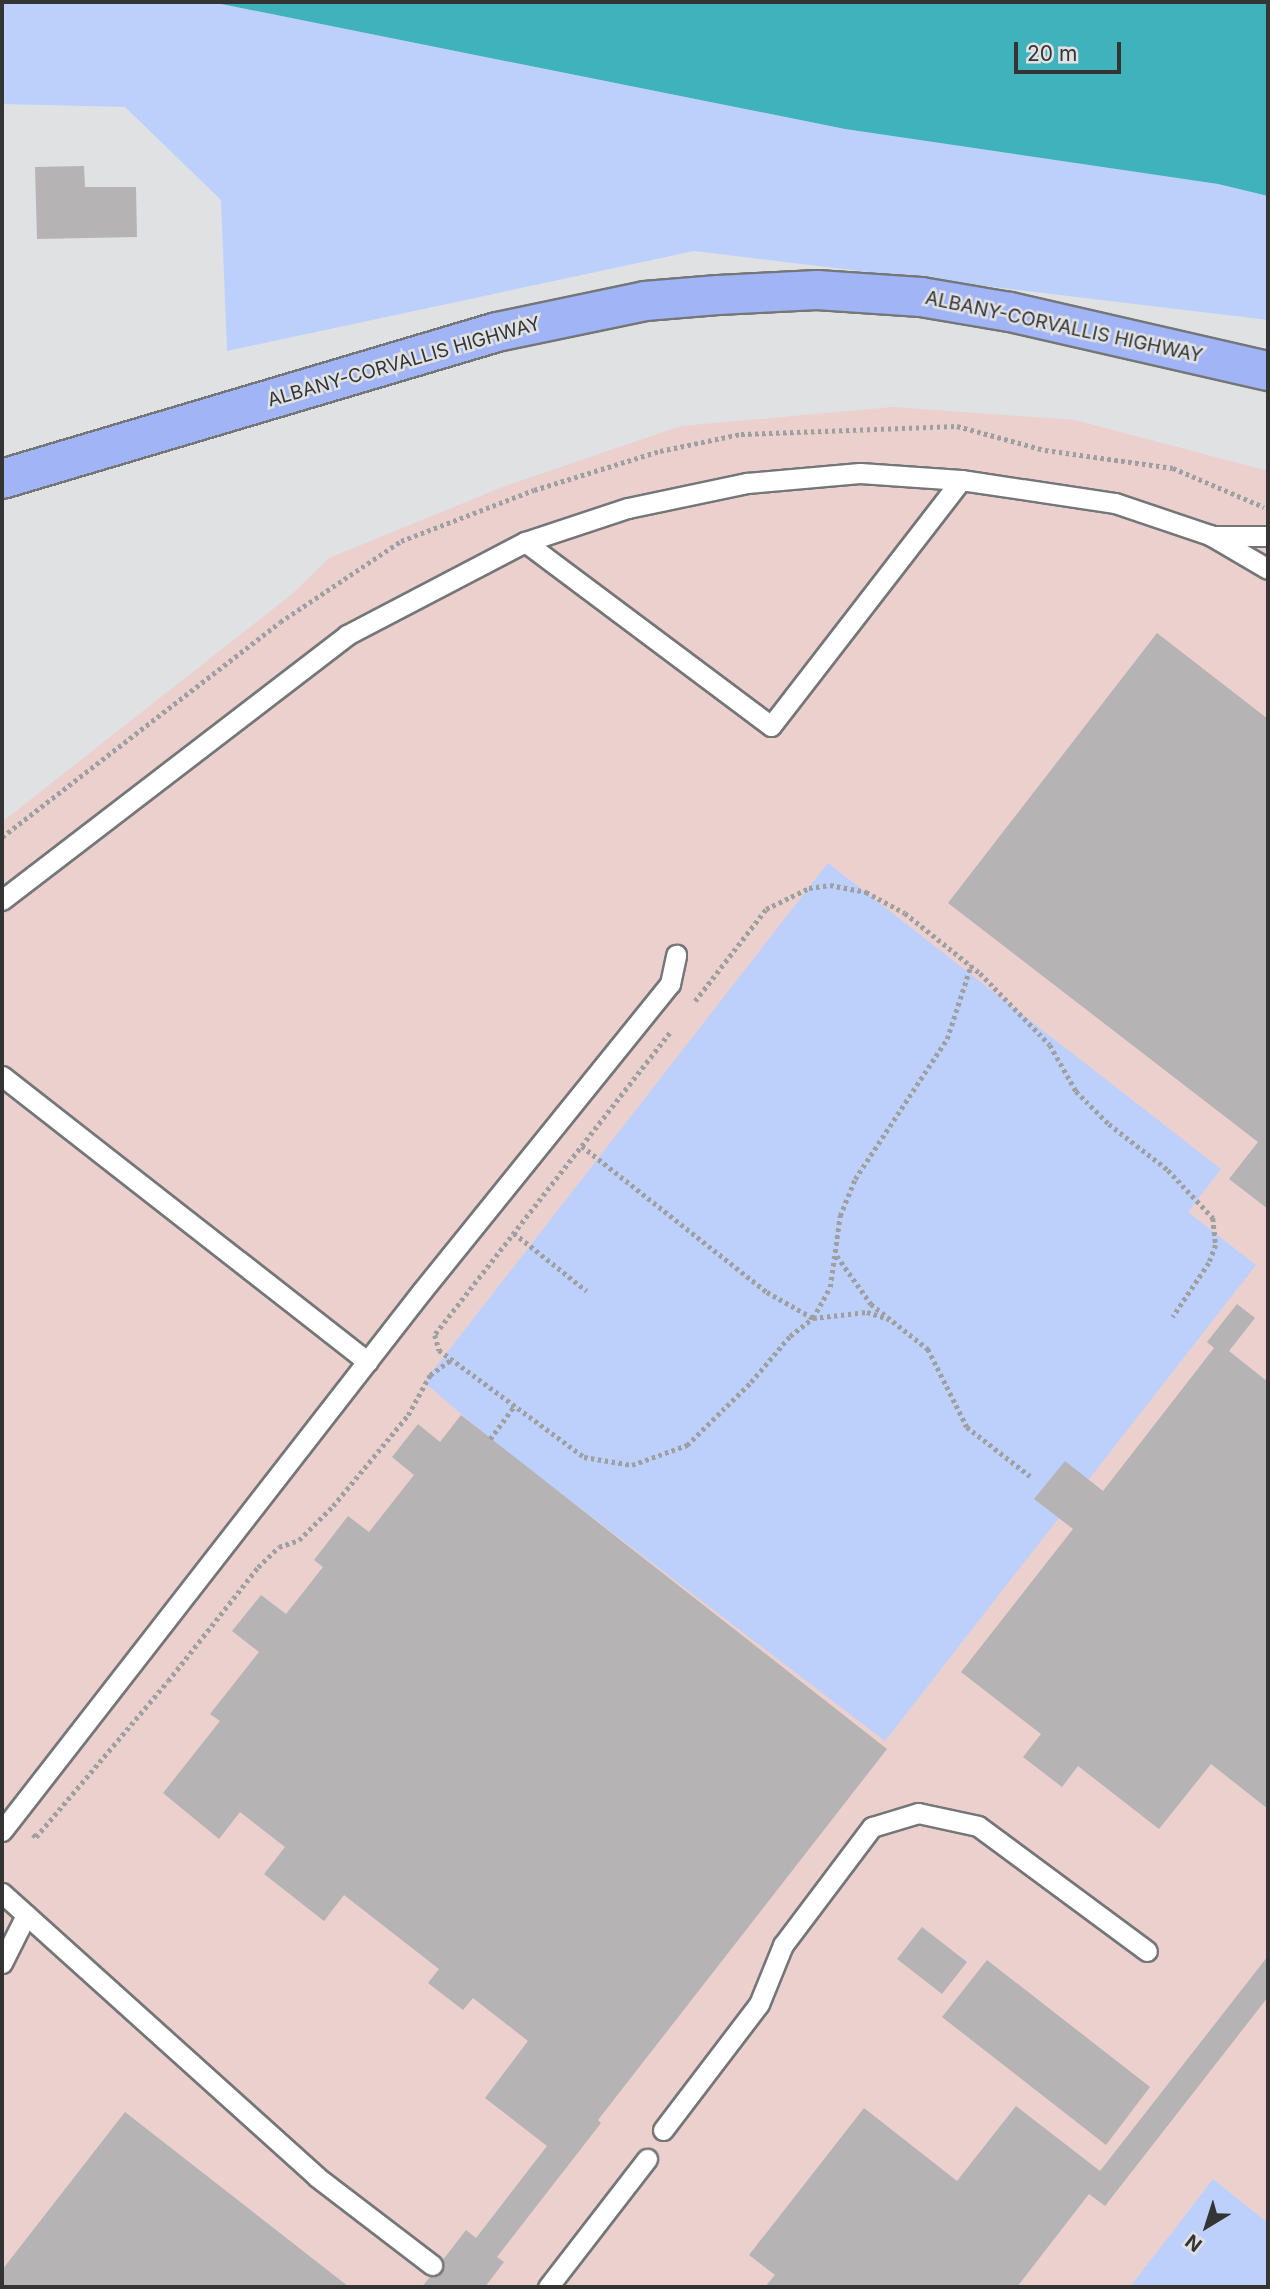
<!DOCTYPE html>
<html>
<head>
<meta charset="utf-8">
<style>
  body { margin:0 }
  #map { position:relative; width:1270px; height:2289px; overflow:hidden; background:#e0e1e3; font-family:Inter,sans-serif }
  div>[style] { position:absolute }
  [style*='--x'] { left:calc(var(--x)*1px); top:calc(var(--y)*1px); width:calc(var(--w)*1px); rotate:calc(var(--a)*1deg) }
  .industrial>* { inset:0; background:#ebd0ce }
  .green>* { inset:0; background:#bdd0fc }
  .water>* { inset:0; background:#40b2bb }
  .building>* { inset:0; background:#b5b3b4 }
  .path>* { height:4.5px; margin-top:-2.25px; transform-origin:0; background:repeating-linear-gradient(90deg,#9e9fa1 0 3.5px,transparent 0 7px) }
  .roads { filter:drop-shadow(2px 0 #757678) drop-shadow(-2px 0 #757678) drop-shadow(0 2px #757678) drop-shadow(0 -2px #757678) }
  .service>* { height:19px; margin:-9.5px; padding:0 9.5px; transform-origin:9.5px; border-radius:9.5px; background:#fff }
  .trunk>* { height:38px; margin:-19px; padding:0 19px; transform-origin:19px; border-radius:19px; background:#a0b4f6 }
  span { translate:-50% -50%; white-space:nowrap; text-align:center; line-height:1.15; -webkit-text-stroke:5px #e0e1e3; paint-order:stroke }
  .street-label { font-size:19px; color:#343435 }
  .frame { position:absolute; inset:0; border:4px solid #343435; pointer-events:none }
  .north { position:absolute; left:1172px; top:2191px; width:70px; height:70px; -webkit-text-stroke:5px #e0e1e3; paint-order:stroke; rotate:218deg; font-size:19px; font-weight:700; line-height:28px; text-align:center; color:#343435 }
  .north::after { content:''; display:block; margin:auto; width:24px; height:32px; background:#343435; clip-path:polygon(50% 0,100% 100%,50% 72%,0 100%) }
  .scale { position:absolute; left:1014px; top:42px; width:107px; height:32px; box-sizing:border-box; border:4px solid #343435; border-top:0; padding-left:9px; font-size:21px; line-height:24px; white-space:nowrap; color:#343435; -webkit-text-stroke:5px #e0e1e3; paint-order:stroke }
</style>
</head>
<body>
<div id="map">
  <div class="industrial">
    <div style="clip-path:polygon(893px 407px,1075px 420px,1268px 471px,1268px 2287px,2px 2287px,2px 822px,292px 594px,329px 558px,505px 486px,681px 426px)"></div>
  </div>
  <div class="green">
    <div style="clip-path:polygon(2px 2px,211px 2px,845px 129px,1218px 184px,1268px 196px,1268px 320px,694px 251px,227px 351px,221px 200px,125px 107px,2px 104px)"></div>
    <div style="clip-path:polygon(828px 863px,1221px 1169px,1188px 1212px,1256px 1265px,885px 1741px,490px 1439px,424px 1382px)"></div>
    <div style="clip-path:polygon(1213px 2179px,1268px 2223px,1268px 2287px,1130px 2287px)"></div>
  </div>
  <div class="water">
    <div style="clip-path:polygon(211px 2px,1268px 2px,1268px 196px,1218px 184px,845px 129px)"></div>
  </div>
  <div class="building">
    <div style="clip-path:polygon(84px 166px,85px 187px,136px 187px,137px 237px,37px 239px,35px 167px)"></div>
    <div style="clip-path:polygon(1157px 633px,1268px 719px,1268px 1209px,1229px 1179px,1258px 1142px,948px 903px)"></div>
    <div style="clip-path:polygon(1237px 1304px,1255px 1318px,1229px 1351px,1268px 1382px,1268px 1809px,1211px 1764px,1159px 1829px,1078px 1766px,1062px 1787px,1023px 1757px,1041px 1734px,961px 1672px,1073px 1529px,1034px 1499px,1065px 1461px,1103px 1491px,1214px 1348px,1207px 1342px)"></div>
    <div style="clip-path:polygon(461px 1415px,887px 1749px,598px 2120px,601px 2123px,497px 2257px,504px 2262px,485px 2287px,422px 2287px,466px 2230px,476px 2238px,547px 2146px,485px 2098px,528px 2041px,473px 1998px,463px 2010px,428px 1983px,439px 1969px,344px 1895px,324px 1921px,264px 1874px,285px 1847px,240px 1812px,219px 1839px,163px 1793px,220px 1721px,210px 1714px,259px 1652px,232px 1631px,261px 1595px,286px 1614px,323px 1567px,314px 1560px,348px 1516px,369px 1532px,414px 1475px,392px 1457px,418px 1424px,440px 1442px)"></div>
    <div style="clip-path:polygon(922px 1927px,967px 1962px,942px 1994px,897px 1959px)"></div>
    <div style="clip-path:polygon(1268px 1956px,1268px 1997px,1105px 2206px,1089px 2194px,1017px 2287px,765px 2287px,775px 2275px,749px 2255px,864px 2108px,957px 2181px,1016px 2106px,1100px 2171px)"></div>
    <div style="clip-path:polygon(987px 1960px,1150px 2087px,1106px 2145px,942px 2017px)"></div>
    <div style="clip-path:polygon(125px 2112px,349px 2287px,2px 2287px,2px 2270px)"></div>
  </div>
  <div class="path">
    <div style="--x:2;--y:837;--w:351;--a:-37.7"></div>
    <div style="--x:280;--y:622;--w:146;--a:-33.8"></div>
    <div style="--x:401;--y:541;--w:142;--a:-21"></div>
    <div style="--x:534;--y:490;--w:132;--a:-17.2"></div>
    <div style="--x:660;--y:451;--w:83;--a:-11.9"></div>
    <div style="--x:741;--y:434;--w:216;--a:-2.1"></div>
    <div style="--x:957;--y:426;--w:91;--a:15.3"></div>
    <div style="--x:1045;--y:450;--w:129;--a:8"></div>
    <div style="--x:1173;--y:468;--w:99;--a:23.2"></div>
    <div style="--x:695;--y:1001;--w:116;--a:-52.3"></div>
    <div style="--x:766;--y:909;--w:48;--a:-26"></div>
    <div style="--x:809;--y:888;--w:21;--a:-8"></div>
    <div style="--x:830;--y:885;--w:37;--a:11"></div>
    <div style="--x:866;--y:892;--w:44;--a:28.3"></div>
    <div style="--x:905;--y:913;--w:96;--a:38.7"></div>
    <div style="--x:980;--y:973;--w:100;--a:45.8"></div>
    <div style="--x:1050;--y:1045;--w:53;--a:60.5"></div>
    <div style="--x:1076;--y:1091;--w:47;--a:45"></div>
    <div style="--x:1109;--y:1124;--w:75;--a:37.9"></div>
    <div style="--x:1168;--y:1170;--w:66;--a:46.8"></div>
    <div style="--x:1213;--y:1218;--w:27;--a:84"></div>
    <div style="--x:1216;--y:1245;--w:19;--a:111"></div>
    <div style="--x:1209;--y:1263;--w:65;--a:123.7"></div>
    <div style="--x:670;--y:1033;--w:383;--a:127.9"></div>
    <div style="--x:435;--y:1335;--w:16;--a:75"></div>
    <div style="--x:439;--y:1350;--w:180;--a:36.4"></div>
    <div style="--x:584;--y:1457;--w:49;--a:9.5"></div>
    <div style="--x:632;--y:1465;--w:59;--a:-20"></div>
    <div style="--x:687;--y:1445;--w:90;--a:-44.5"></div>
    <div style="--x:751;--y:1382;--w:60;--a:-49.7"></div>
    <div style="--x:790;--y:1336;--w:29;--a:-38"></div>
    <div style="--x:813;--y:1318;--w:54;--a:-6.3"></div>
    <div style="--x:867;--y:1312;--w:23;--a:18"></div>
    <div style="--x:582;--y:1146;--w:236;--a:38.3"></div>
    <div style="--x:767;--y:1292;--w:53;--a:29.5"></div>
    <div style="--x:813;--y:1318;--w:35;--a:-61"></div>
    <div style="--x:830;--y:1287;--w:72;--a:-82"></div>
    <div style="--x:840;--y:1216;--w:40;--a:-68"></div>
    <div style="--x:855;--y:1179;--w:168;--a:-56.7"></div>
    <div style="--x:947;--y:1039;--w:78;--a:-72"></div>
    <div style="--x:514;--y:1233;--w:93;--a:38.5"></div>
    <div style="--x:837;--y:1256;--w:59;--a:54.7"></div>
    <div style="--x:871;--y:1304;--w:73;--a:38.3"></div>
    <div style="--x:928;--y:1349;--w:87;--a:63.4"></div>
    <div style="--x:967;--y:1427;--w:80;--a:37.9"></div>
    <div style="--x:490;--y:1439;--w:42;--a:-53.7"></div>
    <div style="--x:33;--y:1834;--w:4;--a:45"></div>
    <div style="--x:36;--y:1837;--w:204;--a:-49.8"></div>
    <div style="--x:168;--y:1681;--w:145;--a:-51.7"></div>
    <div style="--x:258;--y:1567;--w:29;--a:-44"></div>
    <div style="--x:279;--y:1547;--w:21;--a:-19"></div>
    <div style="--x:299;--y:1540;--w:48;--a:-45"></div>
    <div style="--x:333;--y:1506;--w:118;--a:-50.5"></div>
    <div style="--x:408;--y:1415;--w:46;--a:-61.2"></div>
    <div style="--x:430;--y:1375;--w:27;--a:-36"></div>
  </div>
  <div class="roads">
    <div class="service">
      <div style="--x:1211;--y:536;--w:57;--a:0"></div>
      <div style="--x:525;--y:542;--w:307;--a:36.8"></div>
      <div style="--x:771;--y:726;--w:311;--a:-52.3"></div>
      <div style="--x:2;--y:900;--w:435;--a:-37.5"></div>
      <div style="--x:347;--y:635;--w:201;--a:-27.6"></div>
      <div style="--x:525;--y:542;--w:108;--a:-18.3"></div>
      <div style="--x:628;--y:508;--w:122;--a:-11.9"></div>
      <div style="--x:747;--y:483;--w:113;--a:-5.1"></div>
      <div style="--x:860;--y:473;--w:101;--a:4"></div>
      <div style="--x:961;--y:480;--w:156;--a:8.5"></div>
      <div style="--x:1115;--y:503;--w:100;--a:18.6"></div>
      <div style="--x:1210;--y:535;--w:67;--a:30.4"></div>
      <div style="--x:2;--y:1076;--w:464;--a:38"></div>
      <div style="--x:2;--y:1831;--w:684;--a:-52.13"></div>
      <div style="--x:422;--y:1291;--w:395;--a:-51.1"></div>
      <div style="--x:670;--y:984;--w:30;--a:-78"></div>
      <div style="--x:2;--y:1893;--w:424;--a:42"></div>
      <div style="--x:317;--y:2177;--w:145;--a:37.4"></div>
      <div style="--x:2;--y:1963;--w:54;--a:-63.4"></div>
      <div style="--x:663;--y:2130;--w:158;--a:-52.7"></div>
      <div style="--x:759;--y:2004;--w:64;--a:-67.9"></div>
      <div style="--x:783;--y:1945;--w:148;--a:-53"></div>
      <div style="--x:872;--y:1827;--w:48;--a:-16.9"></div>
      <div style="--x:918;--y:1813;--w:61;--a:12.2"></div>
      <div style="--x:978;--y:1826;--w:210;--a:36.5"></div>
      <div style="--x:548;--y:2287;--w:162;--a:-52.3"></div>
    </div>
    <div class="trunk">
      <div style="--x:2;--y:479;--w:516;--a:-16.54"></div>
      <div style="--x:497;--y:332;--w:151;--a:-11.8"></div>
      <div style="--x:645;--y:301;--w:73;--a:-4.7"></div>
      <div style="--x:718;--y:295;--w:99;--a:-2.9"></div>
      <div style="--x:817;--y:290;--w:104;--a:3.9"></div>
      <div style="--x:921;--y:297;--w:90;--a:9.6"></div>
      <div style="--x:1010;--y:312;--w:265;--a:12.9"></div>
    </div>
  </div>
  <div class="street-label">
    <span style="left:1064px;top:327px;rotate:12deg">ALBANY-CORVALLIS HIGHWAY</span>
    <span style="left:404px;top:362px;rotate:-16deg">ALBANY-CORVALLIS HIGHWAY</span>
  </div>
  <div class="frame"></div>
  <div class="north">N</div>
  <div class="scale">20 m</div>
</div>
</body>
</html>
